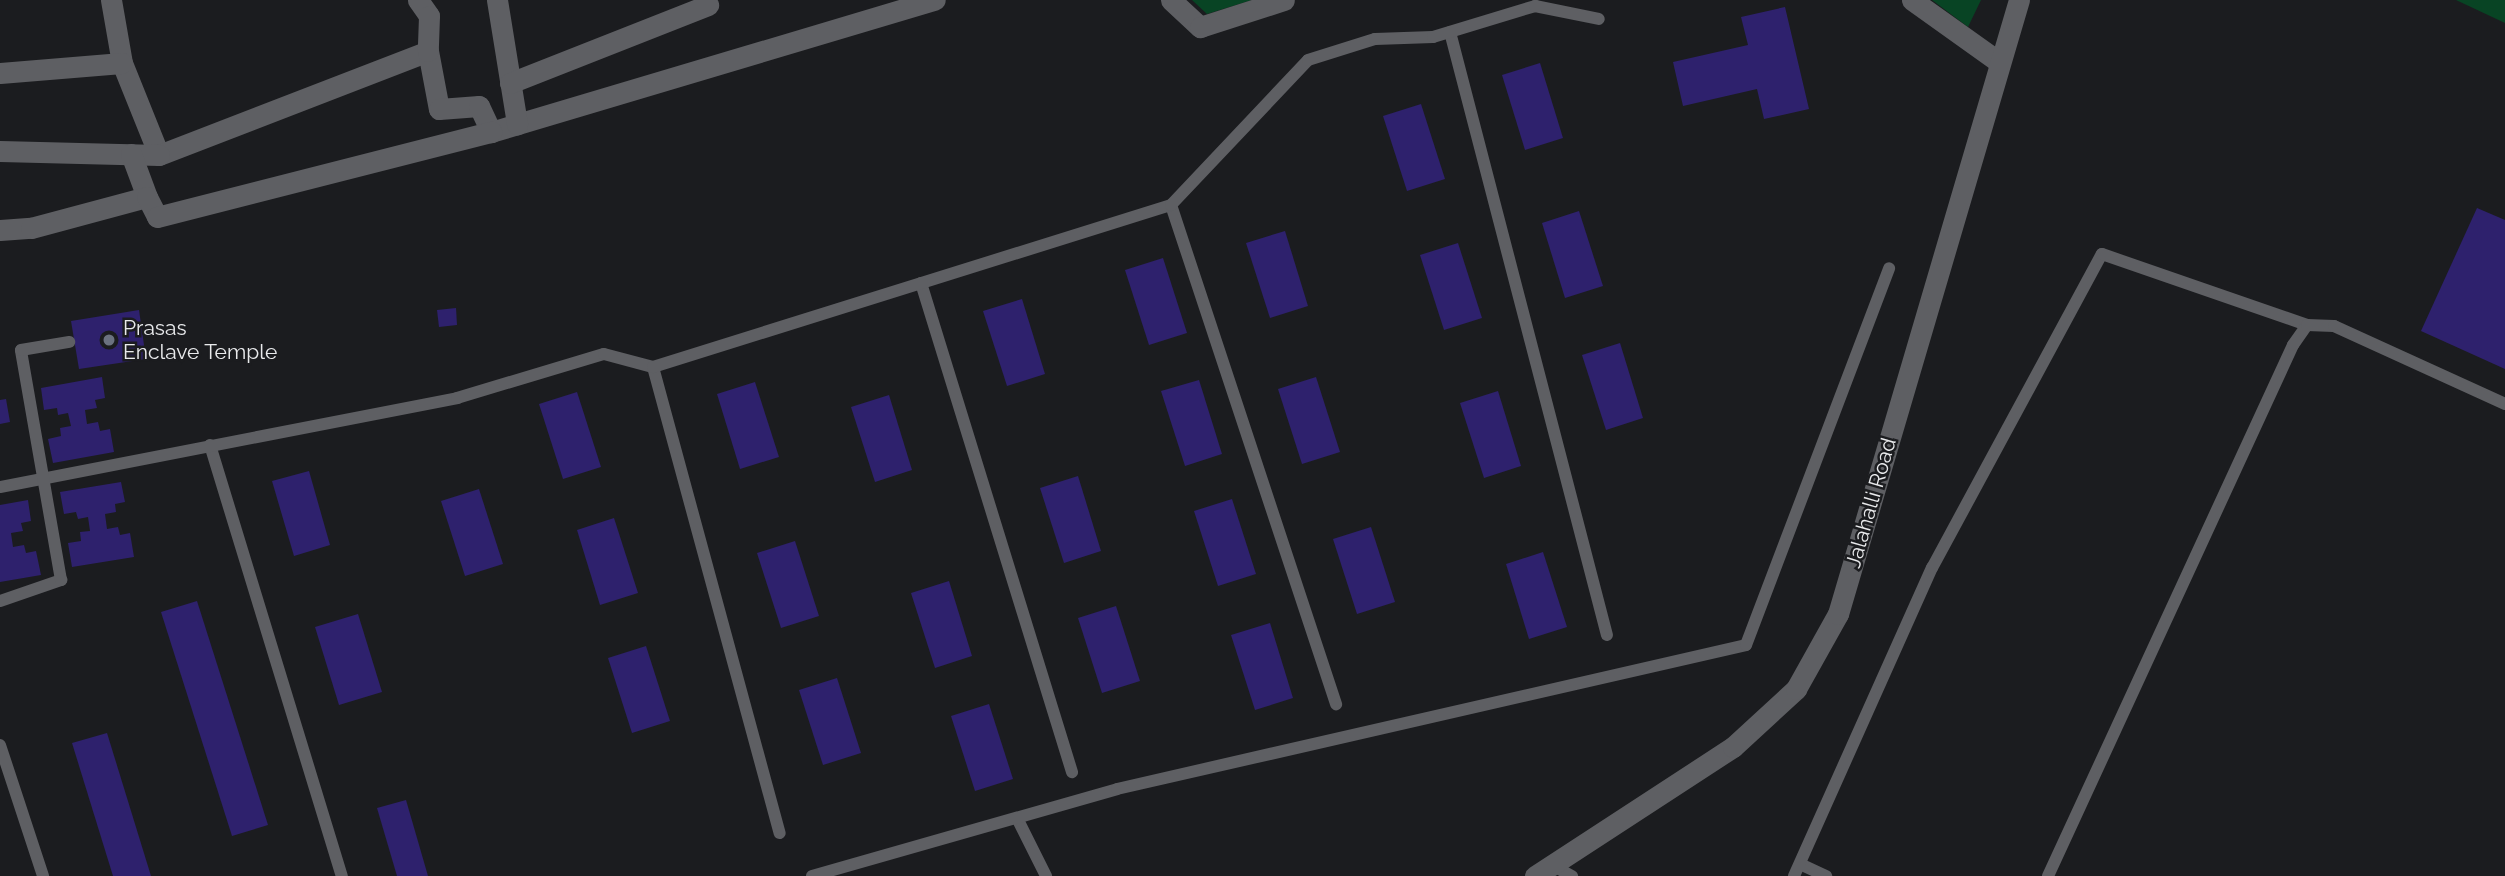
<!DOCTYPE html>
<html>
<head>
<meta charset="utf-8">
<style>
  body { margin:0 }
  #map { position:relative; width:2505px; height:876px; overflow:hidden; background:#1b1c1f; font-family:Raleway,sans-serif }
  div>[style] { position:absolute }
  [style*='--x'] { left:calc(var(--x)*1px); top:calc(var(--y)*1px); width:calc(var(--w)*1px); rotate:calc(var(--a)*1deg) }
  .green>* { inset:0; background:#084424 }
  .building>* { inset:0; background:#2e216d }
  .lane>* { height:12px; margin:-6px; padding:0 6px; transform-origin:6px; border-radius:6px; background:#5e5f63 }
  .street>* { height:21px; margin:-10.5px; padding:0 10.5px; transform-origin:10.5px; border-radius:10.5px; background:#5e5f63 }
  .secondary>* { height:21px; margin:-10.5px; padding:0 10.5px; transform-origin:10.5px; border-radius:10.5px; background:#5e5f63 }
  .dots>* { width:19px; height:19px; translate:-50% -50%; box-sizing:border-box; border:4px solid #1b1c1f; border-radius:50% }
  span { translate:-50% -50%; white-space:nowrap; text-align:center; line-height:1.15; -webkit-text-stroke:5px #1b1c1f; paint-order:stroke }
  .poi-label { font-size:21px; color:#e9eaec }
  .left { translate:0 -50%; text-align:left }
  .street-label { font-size:21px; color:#e9eaec }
</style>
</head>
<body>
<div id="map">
  <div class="green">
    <div style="clip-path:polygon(1192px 0,1252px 0,1207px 14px)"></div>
    <div style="clip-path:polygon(1932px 0,1981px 0,1968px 27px)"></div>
    <div style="clip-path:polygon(2456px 0,2505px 0,2505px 23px)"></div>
  </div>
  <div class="building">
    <div style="clip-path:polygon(1785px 7px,1809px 109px,1764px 119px,1757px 89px,1683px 106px,1673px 62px,1748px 45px,1741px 17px)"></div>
    <div style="clip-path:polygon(1540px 63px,1563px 138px,1525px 150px,1502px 75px)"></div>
    <div style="clip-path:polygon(1421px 104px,1445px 179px,1407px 191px,1383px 116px)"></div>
    <div style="clip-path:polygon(2477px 208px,2505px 220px,2505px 369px,2421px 331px)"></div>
    <div style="clip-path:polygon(1579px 211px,1603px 286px,1565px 298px,1542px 223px)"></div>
    <div style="clip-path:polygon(1285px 231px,1308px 306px,1270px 318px,1246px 243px)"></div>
    <div style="clip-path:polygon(1458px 243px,1482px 318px,1444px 330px,1420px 255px)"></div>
    <div style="clip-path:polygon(1163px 258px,1187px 333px,1149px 345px,1125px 270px)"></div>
    <div style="clip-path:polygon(1022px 299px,1045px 374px,1007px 386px,983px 311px)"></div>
    <div style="clip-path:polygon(456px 308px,457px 325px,439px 327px,437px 310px)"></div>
    <div style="clip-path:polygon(139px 310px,146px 359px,79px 369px,71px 321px)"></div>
    <div style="clip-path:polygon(1620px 343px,1643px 418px,1606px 430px,1582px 355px)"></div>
    <div style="clip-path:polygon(102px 377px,105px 398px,95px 400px,97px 408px,85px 410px,87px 424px,98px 422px,100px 431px,110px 429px,114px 452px,53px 463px,48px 439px,61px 436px,60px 428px,71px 426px,68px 413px,58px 415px,57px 408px,44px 410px,41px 388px)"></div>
    <div style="clip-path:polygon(1316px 377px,1340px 452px,1302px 464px,1278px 389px)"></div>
    <div style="clip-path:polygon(1199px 380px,1222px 454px,1185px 466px,1161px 391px)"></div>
    <div style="clip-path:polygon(755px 382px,779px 457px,740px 469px,717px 394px)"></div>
    <div style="clip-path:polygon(1498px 391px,1521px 466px,1484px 478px,1460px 403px)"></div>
    <div style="clip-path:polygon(577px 392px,601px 467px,563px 479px,539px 404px)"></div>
    <div style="clip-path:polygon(889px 395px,912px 470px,875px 482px,851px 407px)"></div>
    <div style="clip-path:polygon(6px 399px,10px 422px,0 424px,0 400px)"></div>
    <div style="clip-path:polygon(309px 471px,330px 545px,294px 556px,272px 481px)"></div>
    <div style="clip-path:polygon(1078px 476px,1101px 551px,1064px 563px,1040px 488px)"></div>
    <div style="clip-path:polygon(121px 482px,125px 502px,115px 504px,116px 512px,105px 514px,107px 529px,118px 527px,120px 535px,130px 533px,134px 557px,72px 567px,68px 543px,81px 541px,80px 532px,90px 531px,88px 517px,78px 519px,76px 512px,64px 514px,60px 492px)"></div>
    <div style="clip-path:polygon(479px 489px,503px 564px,465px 576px,441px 501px)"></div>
    <div style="clip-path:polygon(1232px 499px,1256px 574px,1218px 586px,1194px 511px)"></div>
    <div style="clip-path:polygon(28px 500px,31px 521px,21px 523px,23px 531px,11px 533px,13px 547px,24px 545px,26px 553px,36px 551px,41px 575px,0 582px,0 505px)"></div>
    <div style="clip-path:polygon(614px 518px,638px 593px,600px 605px,577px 530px)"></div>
    <div style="clip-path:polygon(1371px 527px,1395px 602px,1357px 614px,1333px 539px)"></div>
    <div style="clip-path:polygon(795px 541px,819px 616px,781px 628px,757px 553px)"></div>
    <div style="clip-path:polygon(1543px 552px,1567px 627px,1529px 639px,1506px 564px)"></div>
    <div style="clip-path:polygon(949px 581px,972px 656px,935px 668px,911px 593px)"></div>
    <div style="clip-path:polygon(197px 601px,268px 825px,232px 836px,161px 612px)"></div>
    <div style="clip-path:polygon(1116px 606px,1140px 681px,1102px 693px,1078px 618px)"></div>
    <div style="clip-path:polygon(358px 614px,382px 692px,339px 705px,315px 627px)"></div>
    <div style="clip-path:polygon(1270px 623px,1293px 698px,1255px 710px,1231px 635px)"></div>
    <div style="clip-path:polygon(646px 646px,670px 721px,632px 733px,608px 658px)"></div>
    <div style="clip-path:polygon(837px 678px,861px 753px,823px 765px,799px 690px)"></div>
    <div style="clip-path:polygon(989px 704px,1013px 779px,975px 791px,951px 716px)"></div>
    <div style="clip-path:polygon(107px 733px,151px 876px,113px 876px,72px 743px)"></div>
    <div style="clip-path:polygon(406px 800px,428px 876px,397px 876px,377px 808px)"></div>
  </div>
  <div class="lane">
    <div style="--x:1450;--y:32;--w:623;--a:75.41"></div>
    <div style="--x:1171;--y:205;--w:526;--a:71.7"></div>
    <div style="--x:921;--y:283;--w:512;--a:72.84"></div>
    <div style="--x:653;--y:367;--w:483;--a:74.8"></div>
    <div style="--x:210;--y:445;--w:451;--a:73"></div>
    <div style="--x:0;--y:487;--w:466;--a:-11"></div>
    <div style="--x:457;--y:398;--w:153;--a:-16.7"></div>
    <div style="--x:604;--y:354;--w:51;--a:14.9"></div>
    <div style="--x:653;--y:367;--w:543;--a:-17.37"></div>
    <div style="--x:1171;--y:205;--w:199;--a:-46.6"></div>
    <div style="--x:1308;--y:60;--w:70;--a:-17.4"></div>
    <div style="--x:1375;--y:39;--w:58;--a:-2"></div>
    <div style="--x:1433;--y:37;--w:107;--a:-16.9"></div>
    <div style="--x:1535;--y:6;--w:65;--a:11.5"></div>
    <div style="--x:0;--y:601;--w:65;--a:-19"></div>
    <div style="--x:61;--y:580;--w:233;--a:-99.9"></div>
    <div style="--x:21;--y:350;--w:49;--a:-9.5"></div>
    <div style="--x:0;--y:745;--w:138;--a:71.8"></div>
    <div style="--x:1017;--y:818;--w:65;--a:63.4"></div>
    <div style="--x:1800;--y:864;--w:29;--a:25"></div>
    <div style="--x:1552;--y:865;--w:23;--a:29"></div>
    <div style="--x:812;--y:876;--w:317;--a:-15.9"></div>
    <div style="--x:1117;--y:789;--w:645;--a:-12.89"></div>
    <div style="--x:1746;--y:645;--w:403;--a:-69.2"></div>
    <div style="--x:1794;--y:876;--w:338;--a:-65.9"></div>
    <div style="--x:1932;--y:568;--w:357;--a:-61.6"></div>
    <div style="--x:2102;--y:254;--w:217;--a:19.1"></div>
    <div style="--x:2048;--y:876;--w:585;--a:-65.23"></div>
    <div style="--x:2293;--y:345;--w:24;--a:-55"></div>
    <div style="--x:2307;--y:325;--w:27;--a:2"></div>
    <div style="--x:2334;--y:326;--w:188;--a:24.5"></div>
  </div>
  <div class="street">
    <div style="--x:111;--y:0;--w:64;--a:80.1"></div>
    <div style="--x:122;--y:63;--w:99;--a:68.1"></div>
    <div style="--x:159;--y:155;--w:288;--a:-21.1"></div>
    <div style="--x:428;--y:51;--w:59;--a:79.3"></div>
    <div style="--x:439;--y:109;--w:40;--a:-4.3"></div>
    <div style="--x:479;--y:106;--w:29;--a:65"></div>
    <div style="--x:491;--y:132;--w:463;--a:-16.6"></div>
    <div style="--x:418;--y:0;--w:19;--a:55"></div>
    <div style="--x:429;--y:16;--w:35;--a:92"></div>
    <div style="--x:497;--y:0;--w:126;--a:80.8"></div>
    <div style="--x:1171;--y:0;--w:40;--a:43"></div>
    <div style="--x:1200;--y:27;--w:88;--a:-17.8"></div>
    <div style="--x:1912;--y:0;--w:107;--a:35.5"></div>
    <div style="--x:0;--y:73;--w:122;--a:-4.7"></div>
    <div style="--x:510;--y:83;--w:213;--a:-21.5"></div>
    <div style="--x:0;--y:151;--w:159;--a:1.4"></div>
    <div style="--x:131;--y:154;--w:46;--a:69.6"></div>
    <div style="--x:0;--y:230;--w:31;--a:-4"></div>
    <div style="--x:31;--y:228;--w:120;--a:-15"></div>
    <div style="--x:147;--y:197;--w:22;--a:63"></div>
    <div style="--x:157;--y:217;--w:345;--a:-14.3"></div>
  </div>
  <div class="secondary">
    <div style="--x:1535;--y:876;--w:236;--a:-33.1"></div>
    <div style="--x:1733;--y:747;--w:86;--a:-42.6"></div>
    <div style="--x:1796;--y:689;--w:86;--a:-60.8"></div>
    <div style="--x:1838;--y:614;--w:640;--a:-73.58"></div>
  </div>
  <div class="dots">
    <div style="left:109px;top:340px;background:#6b7280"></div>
  </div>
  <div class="poi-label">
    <span class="left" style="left:123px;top:340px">Prasas<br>Enclave Temple</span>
  </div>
  <div class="street-label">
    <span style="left:1871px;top:503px;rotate:-74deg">Jalahalli Road</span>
  </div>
</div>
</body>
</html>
